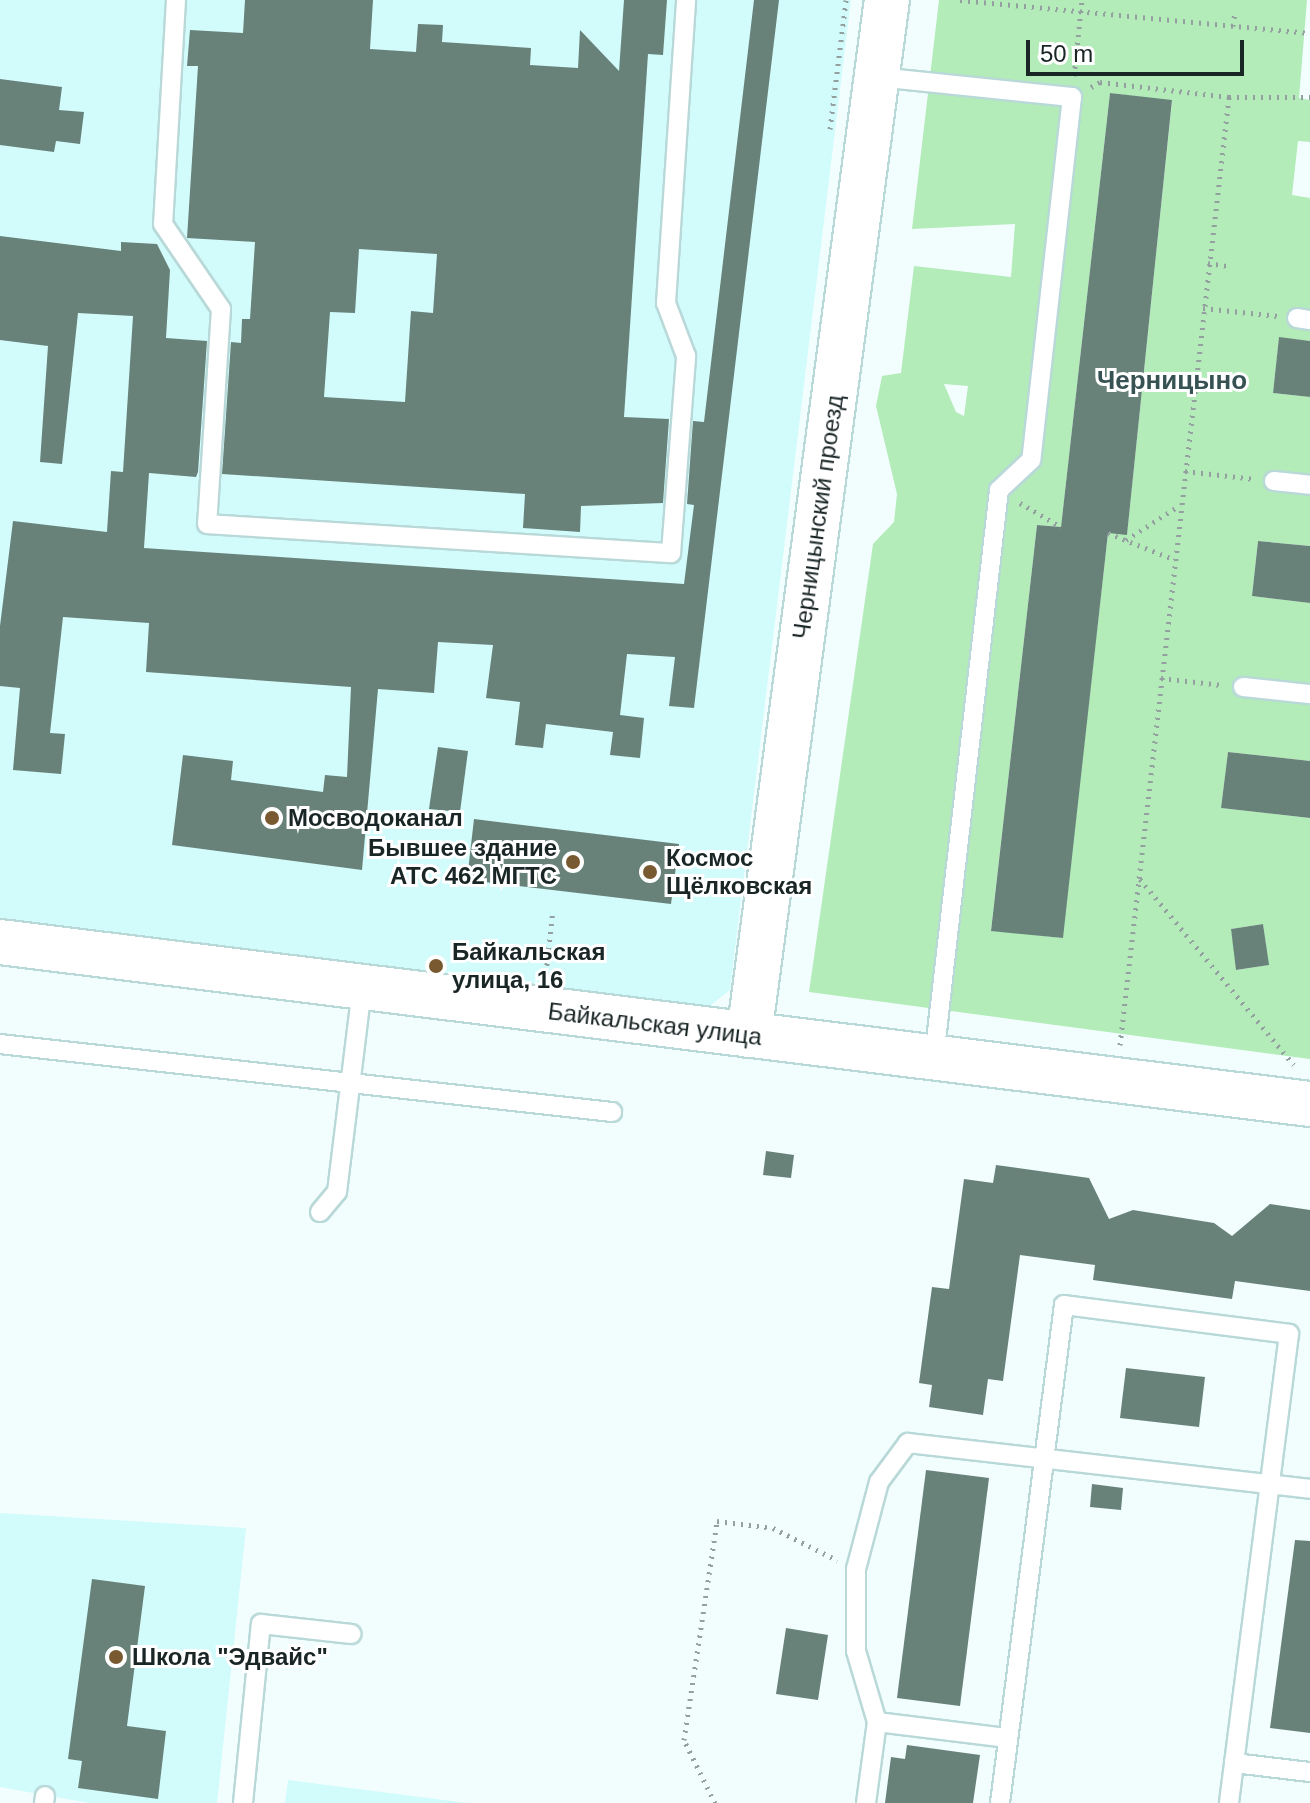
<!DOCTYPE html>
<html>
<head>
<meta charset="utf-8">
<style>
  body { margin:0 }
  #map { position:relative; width:1310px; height:1803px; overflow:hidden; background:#f2fefe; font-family:Arial,sans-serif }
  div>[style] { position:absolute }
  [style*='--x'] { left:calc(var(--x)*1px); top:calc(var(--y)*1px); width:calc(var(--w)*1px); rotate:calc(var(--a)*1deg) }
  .built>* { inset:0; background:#d2fbfc }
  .green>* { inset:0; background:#b3ecb9 }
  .building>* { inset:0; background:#688279 }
  .path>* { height:5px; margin-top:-2.5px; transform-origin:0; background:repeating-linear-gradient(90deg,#94a0a0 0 2px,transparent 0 8px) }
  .roads { filter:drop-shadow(2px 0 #b9d8d8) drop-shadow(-2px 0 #b9d8d8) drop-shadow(0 2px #b9d8d8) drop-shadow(0 -2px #b9d8d8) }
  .lane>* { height:18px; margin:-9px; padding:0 9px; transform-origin:9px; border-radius:9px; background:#fff }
  .secondary>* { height:44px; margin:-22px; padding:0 22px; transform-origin:22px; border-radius:22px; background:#fff }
  .dots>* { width:22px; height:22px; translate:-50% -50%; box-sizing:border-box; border:4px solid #fff; border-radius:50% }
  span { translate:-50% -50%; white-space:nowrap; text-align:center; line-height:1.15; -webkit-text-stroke:6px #fff; paint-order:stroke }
  .street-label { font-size:24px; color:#1a2526 }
  .poi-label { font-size:24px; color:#1a2526; font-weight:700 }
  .left { translate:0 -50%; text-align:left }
  .right { translate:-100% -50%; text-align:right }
  .neighbourhood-label { font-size:26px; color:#375253; font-weight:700 }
  .scale { position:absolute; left:1026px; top:40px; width:218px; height:36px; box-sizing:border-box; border:4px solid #1a2526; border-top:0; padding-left:10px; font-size:24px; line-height:28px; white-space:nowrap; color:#1a2526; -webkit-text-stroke:6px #fff; paint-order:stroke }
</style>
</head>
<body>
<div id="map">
  <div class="built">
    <div style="clip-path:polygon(0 0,851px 0,730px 990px,706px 1009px,0 921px)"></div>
    <div style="clip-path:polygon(0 1513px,246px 1528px,217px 1803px,89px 1803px,0 1787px)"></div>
    <div style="clip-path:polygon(288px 1780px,467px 1803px,285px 1803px)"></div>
  </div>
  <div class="green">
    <div style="clip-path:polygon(evenodd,939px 0,1307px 0,1299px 98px,1310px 100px,1310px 142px,1298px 141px,1292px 195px,1310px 198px,1310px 341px,1279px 338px,1273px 393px,1310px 397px,1310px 546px,1258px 541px,1252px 596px,1310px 603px,1310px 761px,1228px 752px,1221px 808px,1310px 818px,1310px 1059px,809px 992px,873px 544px,894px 522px,897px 494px,876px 406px,882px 376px,901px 373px,914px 266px,1011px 277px,1015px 224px,912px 229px,939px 0,1110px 93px,1172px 101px,1127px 534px,1108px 533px,1062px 938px,991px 930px,1037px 525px,1061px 527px,1110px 93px,939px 0,944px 384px,968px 386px,964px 416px,956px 412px,944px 384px,939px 0,1263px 924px,1268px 965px,1237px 970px,1231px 929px,1263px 924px)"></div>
  </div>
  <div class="building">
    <div style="clip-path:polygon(evenodd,245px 0,373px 0,370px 49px,416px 52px,418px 24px,443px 25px,442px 42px,531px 48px,530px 65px,578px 68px,580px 30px,619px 71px,624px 0,667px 0,663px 55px,648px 54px,624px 417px,669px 419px,663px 503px,581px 506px,580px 532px,523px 528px,525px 494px,222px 474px,231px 342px,241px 343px,242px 319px,250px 319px,255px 242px,187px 238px,198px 66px,187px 66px,190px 30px,243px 33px,245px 0,359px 249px,437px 254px,433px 313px,411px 311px,405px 402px,324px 397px,330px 312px,355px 313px,359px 249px)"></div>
    <div style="clip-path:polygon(754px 0,779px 0,694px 708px,669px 706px,675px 657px,627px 654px,620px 715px,644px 718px,640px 758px,610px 755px,613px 732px,546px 724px,543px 748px,515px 745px,520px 702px,486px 698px,493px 645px,438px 642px,434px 693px,378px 689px,362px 870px,172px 845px,183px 755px,233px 761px,231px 780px,323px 792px,325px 775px,347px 777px,351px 687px,146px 672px,149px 623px,63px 617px,50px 733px,65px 734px,61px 774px,13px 770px,20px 688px,0 686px,0 626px,13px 521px,107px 532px,111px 471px,123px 472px,133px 316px,78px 313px,62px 464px,40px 462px,48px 346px,0 340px,0 236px,121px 251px,121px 242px,157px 244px,170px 270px,166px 338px,207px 341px,198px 472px,196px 477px,149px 473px,144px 548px,684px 584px,694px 505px,687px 504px,693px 421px,704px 422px)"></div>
    <div style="clip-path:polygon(0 79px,62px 87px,59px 110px,84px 112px,80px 144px,56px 141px,54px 152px,0 145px)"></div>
    <div style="clip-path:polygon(1110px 93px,1172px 100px,1127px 535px,1108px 533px,1063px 938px,991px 931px,1037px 525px,1061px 527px)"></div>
    <div style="clip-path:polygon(1279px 337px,1310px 341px,1310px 397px,1273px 393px)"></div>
    <div style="clip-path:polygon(1258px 541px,1310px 546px,1310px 603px,1252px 596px)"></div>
    <div style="clip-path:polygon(438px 747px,468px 751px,460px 812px,429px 809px)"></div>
    <div style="clip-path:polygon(1228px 752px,1310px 761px,1310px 818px,1221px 808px)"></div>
    <div style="clip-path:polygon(474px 819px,679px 844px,671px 904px,467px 880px)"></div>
    <div style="clip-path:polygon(1263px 924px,1269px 965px,1236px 970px,1231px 929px)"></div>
    <div style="clip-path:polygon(766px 1151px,794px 1155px,791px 1178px,763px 1175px)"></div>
    <div style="clip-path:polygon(996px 1165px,1089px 1178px,1109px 1219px,1133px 1210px,1214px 1223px,1232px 1236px,1270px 1204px,1310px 1210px,1310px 1291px,1235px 1281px,1232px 1299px,1093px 1280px,1095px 1265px,1020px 1255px,1003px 1381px,988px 1379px,983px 1415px,929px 1407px,932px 1385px,919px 1383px,932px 1287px,949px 1289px,964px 1179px,993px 1183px)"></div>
    <div style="clip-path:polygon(1126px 1368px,1205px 1377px,1199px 1427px,1120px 1418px)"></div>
    <div style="clip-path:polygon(926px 1470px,989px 1478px,960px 1706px,897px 1698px)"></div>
    <div style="clip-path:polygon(1092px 1484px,1123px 1488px,1121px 1510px,1090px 1507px)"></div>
    <div style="clip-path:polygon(1295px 1540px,1310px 1541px,1310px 1733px,1270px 1728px)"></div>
    <div style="clip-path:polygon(92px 1579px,145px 1586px,127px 1726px,166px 1731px,158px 1799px,78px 1788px,82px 1761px,68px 1759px)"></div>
    <div style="clip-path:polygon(786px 1628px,828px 1635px,818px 1700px,776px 1694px)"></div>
    <div style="clip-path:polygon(907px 1745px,980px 1755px,973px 1803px,885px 1803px,891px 1757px,905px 1759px)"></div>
  </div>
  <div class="path">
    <div style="--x:960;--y:0;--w:352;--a:5.4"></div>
    <div style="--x:1233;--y:26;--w:15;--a:-82"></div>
    <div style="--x:1074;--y:76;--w:76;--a:-84"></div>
    <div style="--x:1091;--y:87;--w:10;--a:-29"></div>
    <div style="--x:1100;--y:82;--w:130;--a:6.6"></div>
    <div style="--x:1229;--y:97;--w:81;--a:0"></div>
    <div style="--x:830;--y:129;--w:130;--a:-82.9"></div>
    <div style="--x:1208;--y:263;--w:20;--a:9"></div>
    <div style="--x:1203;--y:308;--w:75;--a:6.1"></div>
    <div style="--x:1185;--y:471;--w:70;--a:6.5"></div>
    <div style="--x:1020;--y:503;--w:48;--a:30.3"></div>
    <div style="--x:1108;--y:533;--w:72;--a:21.9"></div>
    <div style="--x:1126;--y:540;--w:64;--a:-32.9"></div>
    <div style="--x:1161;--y:678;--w:61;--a:6.5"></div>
    <div style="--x:1140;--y:879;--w:241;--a:50.4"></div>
    <div style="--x:546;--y:973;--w:63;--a:-83.7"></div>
    <div style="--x:1120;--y:1045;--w:954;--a:-83.44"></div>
    <div style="--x:715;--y:1803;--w:70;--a:-116.2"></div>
    <div style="--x:684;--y:1740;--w:221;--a:-81.4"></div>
    <div style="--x:717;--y:1521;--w:56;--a:7.1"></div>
    <div style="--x:773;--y:1528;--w:72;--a:26.6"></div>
  </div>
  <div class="roads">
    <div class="lane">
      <div style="--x:176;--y:0;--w:224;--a:93.3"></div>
      <div style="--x:163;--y:224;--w:103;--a:55.7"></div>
      <div style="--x:221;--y:309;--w:215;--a:93.7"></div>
      <div style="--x:207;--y:524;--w:465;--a:3.6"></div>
      <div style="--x:671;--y:553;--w:198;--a:-85.6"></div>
      <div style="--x:686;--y:356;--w:57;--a:-110.7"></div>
      <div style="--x:666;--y:303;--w:304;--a:-86.2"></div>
      <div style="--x:877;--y:77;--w:196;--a:5.9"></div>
      <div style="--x:1072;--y:97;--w:365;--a:96.4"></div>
      <div style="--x:1031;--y:460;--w:44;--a:136.8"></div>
      <div style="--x:999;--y:490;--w:572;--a:96.53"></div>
      <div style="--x:1297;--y:318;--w:13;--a:9"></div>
      <div style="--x:1274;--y:481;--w:36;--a:6"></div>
      <div style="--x:1243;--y:687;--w:67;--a:6"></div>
      <div style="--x:0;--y:1044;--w:616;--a:6.34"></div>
      <div style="--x:320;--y:1212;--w:26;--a:-50"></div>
      <div style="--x:337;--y:1192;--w:205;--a:-83"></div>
      <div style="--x:877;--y:1722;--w:132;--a:7"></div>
      <div style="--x:1234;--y:1763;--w:77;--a:6.8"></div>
      <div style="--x:44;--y:1803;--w:7;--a:-82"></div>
      <div style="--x:243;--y:1803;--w:180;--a:-84.3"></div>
      <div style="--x:261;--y:1624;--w:91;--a:6.3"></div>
      <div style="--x:866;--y:1803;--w:82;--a:-82.3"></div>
      <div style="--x:877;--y:1722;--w:74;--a:-106.5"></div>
      <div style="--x:856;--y:1651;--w:82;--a:-90"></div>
      <div style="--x:856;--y:1569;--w:90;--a:-75.2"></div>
      <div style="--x:879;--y:1482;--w:49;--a:-53.4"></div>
      <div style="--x:908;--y:1443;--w:405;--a:6.5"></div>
      <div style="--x:1000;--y:1803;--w:502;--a:-82.68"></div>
      <div style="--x:1064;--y:1305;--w:227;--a:7.3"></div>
      <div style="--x:1289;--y:1334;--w:473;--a:97.3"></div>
    </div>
    <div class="secondary">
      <div style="--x:0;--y:942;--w:1320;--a:7.05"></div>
      <div style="--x:749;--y:1035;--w:1044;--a:-82.41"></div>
    </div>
  </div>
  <div class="dots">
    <div style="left:272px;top:818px;background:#79592f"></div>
    <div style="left:573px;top:862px;background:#79592f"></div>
    <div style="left:650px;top:872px;background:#79592f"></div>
    <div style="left:436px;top:966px;background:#79592f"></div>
    <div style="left:116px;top:1657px;background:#79592f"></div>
  </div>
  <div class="street-label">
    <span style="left:818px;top:517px;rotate:-82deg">Черницынский проезд</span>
    <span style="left:655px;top:1024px;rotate:7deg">Байкальская улица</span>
  </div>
  <div class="poi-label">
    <span class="left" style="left:288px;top:818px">Мосводоканал</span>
    <span class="right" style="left:557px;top:862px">Бывшее здание<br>АТС 462 МГТС</span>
    <span class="left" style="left:666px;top:872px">Космос<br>Щёлковская</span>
    <span class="left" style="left:452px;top:966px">Байкальская<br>улица, 16</span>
    <span class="left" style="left:132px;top:1657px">Школа "Эдвайс"</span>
  </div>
  <div class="neighbourhood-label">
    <span style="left:1172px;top:381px">Черницыно</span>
  </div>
  <div class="scale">50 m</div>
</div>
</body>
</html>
